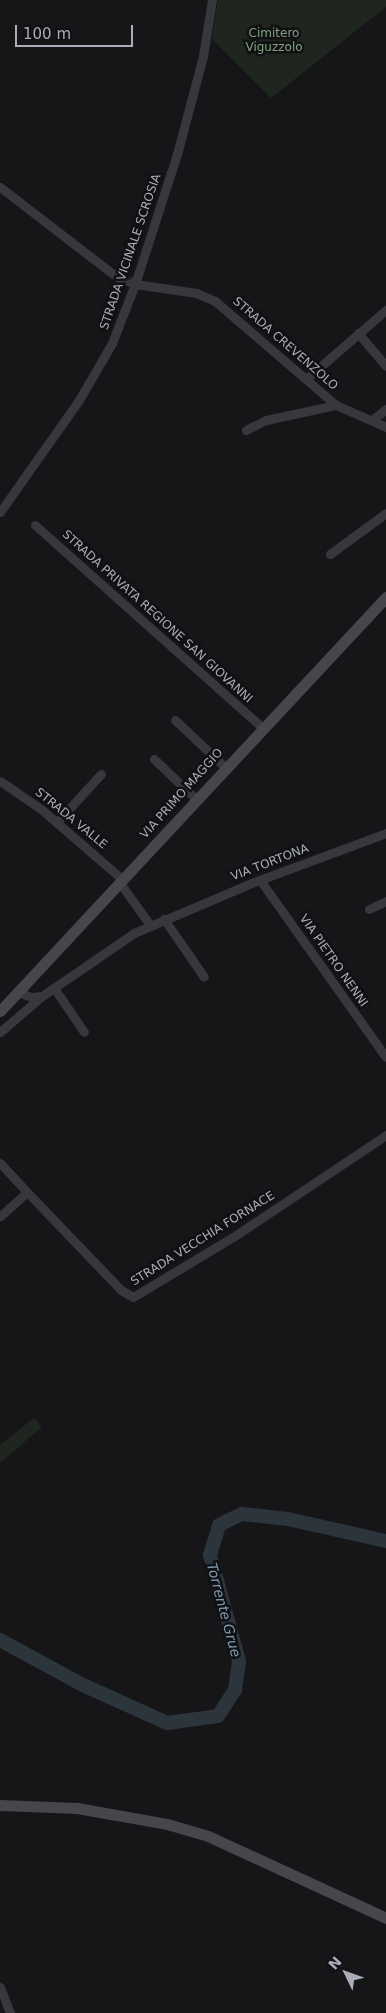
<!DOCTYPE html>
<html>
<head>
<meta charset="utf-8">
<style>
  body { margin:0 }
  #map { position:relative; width:386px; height:2013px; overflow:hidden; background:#161618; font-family:"DejaVu Sans",sans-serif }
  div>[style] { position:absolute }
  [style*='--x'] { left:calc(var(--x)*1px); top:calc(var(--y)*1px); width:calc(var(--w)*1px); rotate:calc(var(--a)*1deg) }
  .green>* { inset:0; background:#1e261f }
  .river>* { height:14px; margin:-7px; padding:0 7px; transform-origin:7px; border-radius:7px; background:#2c353c }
  .street>* { height:9px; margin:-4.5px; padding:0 4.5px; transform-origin:4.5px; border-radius:4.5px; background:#37383d }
  .secondary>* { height:11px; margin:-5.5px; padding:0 5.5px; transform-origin:5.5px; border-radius:5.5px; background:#45474d }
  span { translate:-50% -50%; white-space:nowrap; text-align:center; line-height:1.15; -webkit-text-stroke:5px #111113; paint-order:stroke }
  .park-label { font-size:12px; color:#7fa381 }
  .street-label { font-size:12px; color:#a8adb8 }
  .water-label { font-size:14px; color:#7f9bb3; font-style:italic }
  .north { position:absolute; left:321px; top:1948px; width:50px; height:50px; -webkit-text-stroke:4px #111113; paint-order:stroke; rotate:312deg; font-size:14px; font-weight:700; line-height:20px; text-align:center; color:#a8adb8 }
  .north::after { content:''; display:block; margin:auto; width:18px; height:22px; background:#a8adb8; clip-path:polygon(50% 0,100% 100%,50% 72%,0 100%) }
  .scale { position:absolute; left:15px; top:25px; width:118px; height:22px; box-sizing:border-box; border:2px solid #a8adb8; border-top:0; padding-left:6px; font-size:15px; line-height:18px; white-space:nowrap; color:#a8adb8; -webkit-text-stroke:4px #111113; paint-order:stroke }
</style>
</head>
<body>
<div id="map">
  <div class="green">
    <div style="clip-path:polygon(218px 0,386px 0,386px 7px,271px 98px,212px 39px)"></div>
    <div style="clip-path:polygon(34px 1418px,42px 1427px,0 1463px,0 1445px)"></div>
  </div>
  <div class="river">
    <div style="--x:0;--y:1640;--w:94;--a:28.5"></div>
    <div style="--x:83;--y:1685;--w:92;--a:24.3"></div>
    <div style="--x:167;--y:1723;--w:51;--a:-7.8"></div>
    <div style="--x:218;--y:1716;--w:31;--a:-57"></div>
    <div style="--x:235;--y:1690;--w:29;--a:-82"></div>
    <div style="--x:239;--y:1661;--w:110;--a:-105.3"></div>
    <div style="--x:210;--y:1555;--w:31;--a:-73"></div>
    <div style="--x:219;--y:1525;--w:25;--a:-26"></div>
    <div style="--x:242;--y:1514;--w:46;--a:6.2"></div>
    <div style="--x:288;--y:1519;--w:100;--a:12.7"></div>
  </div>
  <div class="street">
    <div style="--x:0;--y:187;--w:148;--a:37.6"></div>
    <div style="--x:117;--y:277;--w:19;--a:21"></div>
    <div style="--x:135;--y:284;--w:62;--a:8.4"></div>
    <div style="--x:196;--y:293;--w:21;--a:23"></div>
    <div style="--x:215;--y:301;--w:160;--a:40.7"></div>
    <div style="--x:336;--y:405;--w:55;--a:23.7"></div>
    <div style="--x:358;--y:333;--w:43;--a:49.7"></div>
    <div style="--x:306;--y:379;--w:106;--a:-40.8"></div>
    <div style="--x:372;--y:420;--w:18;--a:-38"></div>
    <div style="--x:246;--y:430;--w:22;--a:-27"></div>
    <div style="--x:266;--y:420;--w:72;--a:-12.1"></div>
    <div style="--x:0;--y:512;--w:137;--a:-54.8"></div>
    <div style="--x:79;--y:400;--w:66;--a:-59.9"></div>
    <div style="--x:112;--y:343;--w:63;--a:-68.7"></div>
    <div style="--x:135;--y:284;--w:137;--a:-72.1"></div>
    <div style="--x:177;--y:154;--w:101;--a:-75.1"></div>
    <div style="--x:203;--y:56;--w:57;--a:-80.9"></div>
    <div style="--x:35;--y:525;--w:305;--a:41.7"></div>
    <div style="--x:330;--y:554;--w:69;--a:-36.2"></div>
    <div style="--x:175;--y:720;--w:69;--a:43.2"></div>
    <div style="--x:154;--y:759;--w:58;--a:43.6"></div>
    <div style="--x:0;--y:781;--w:50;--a:34.3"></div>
    <div style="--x:41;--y:809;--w:108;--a:40.9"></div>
    <div style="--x:57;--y:822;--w:65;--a:-47.5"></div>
    <div style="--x:260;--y:880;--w:217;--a:54.6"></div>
    <div style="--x:120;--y:883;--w:52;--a:54.5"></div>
    <div style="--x:369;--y:909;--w:19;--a:-25"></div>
    <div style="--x:164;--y:919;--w:70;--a:55.4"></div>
    <div style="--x:54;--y:988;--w:53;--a:55.7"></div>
    <div style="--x:19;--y:992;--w:13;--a:23"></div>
    <div style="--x:31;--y:997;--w:11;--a:-5"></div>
    <div style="--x:0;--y:1032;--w:55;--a:-40.6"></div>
    <div style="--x:42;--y:996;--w:112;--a:-34.4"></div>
    <div style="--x:134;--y:933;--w:130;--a:-23"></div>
    <div style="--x:254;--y:882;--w:141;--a:-20.4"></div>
    <div style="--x:0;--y:1163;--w:40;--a:47"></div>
    <div style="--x:27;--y:1192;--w:36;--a:138"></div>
    <div style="--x:27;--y:1192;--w:136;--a:46.2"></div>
    <div style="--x:121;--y:1290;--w:14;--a:30"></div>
    <div style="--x:133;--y:1297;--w:117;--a:-31"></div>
    <div style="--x:233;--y:1237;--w:184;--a:-33.7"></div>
    <div style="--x:0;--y:1987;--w:28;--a:69"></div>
  </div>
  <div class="secondary">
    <div style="--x:0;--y:1011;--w:566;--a:-47"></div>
    <div style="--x:0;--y:1805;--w:77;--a:2.2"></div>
    <div style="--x:77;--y:1808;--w:91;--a:10.1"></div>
    <div style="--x:167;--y:1824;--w:43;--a:16.3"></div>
    <div style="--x:208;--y:1836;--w:196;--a:24.7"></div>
  </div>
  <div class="park-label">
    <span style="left:274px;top:41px">Cimitero<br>Viguzzolo</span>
  </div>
  <div class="street-label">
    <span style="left:131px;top:252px;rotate:-71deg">STRADA VICINALE SCROSIA</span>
    <span style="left:285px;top:344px;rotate:41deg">STRADA CREVENZOLO</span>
    <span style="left:157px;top:617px;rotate:42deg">STRADA PRIVATA REGIONE SAN GIOVANNI</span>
    <span style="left:182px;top:794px;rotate:-48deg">VIA PRIMO MAGGIO</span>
    <span style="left:71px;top:819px;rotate:39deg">STRADA VALLE</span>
    <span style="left:270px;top:863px;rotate:-21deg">VIA TORTONA</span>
    <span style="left:333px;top:961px;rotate:55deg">VIA PIETRO NENNI</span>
    <span style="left:203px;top:1239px;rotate:-32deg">STRADA VECCHIA FORNACE</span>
  </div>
  <div class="water-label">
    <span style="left:224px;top:1610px;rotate:75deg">Torrente Grue</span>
  </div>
  <div class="north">N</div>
  <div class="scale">100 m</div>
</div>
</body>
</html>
